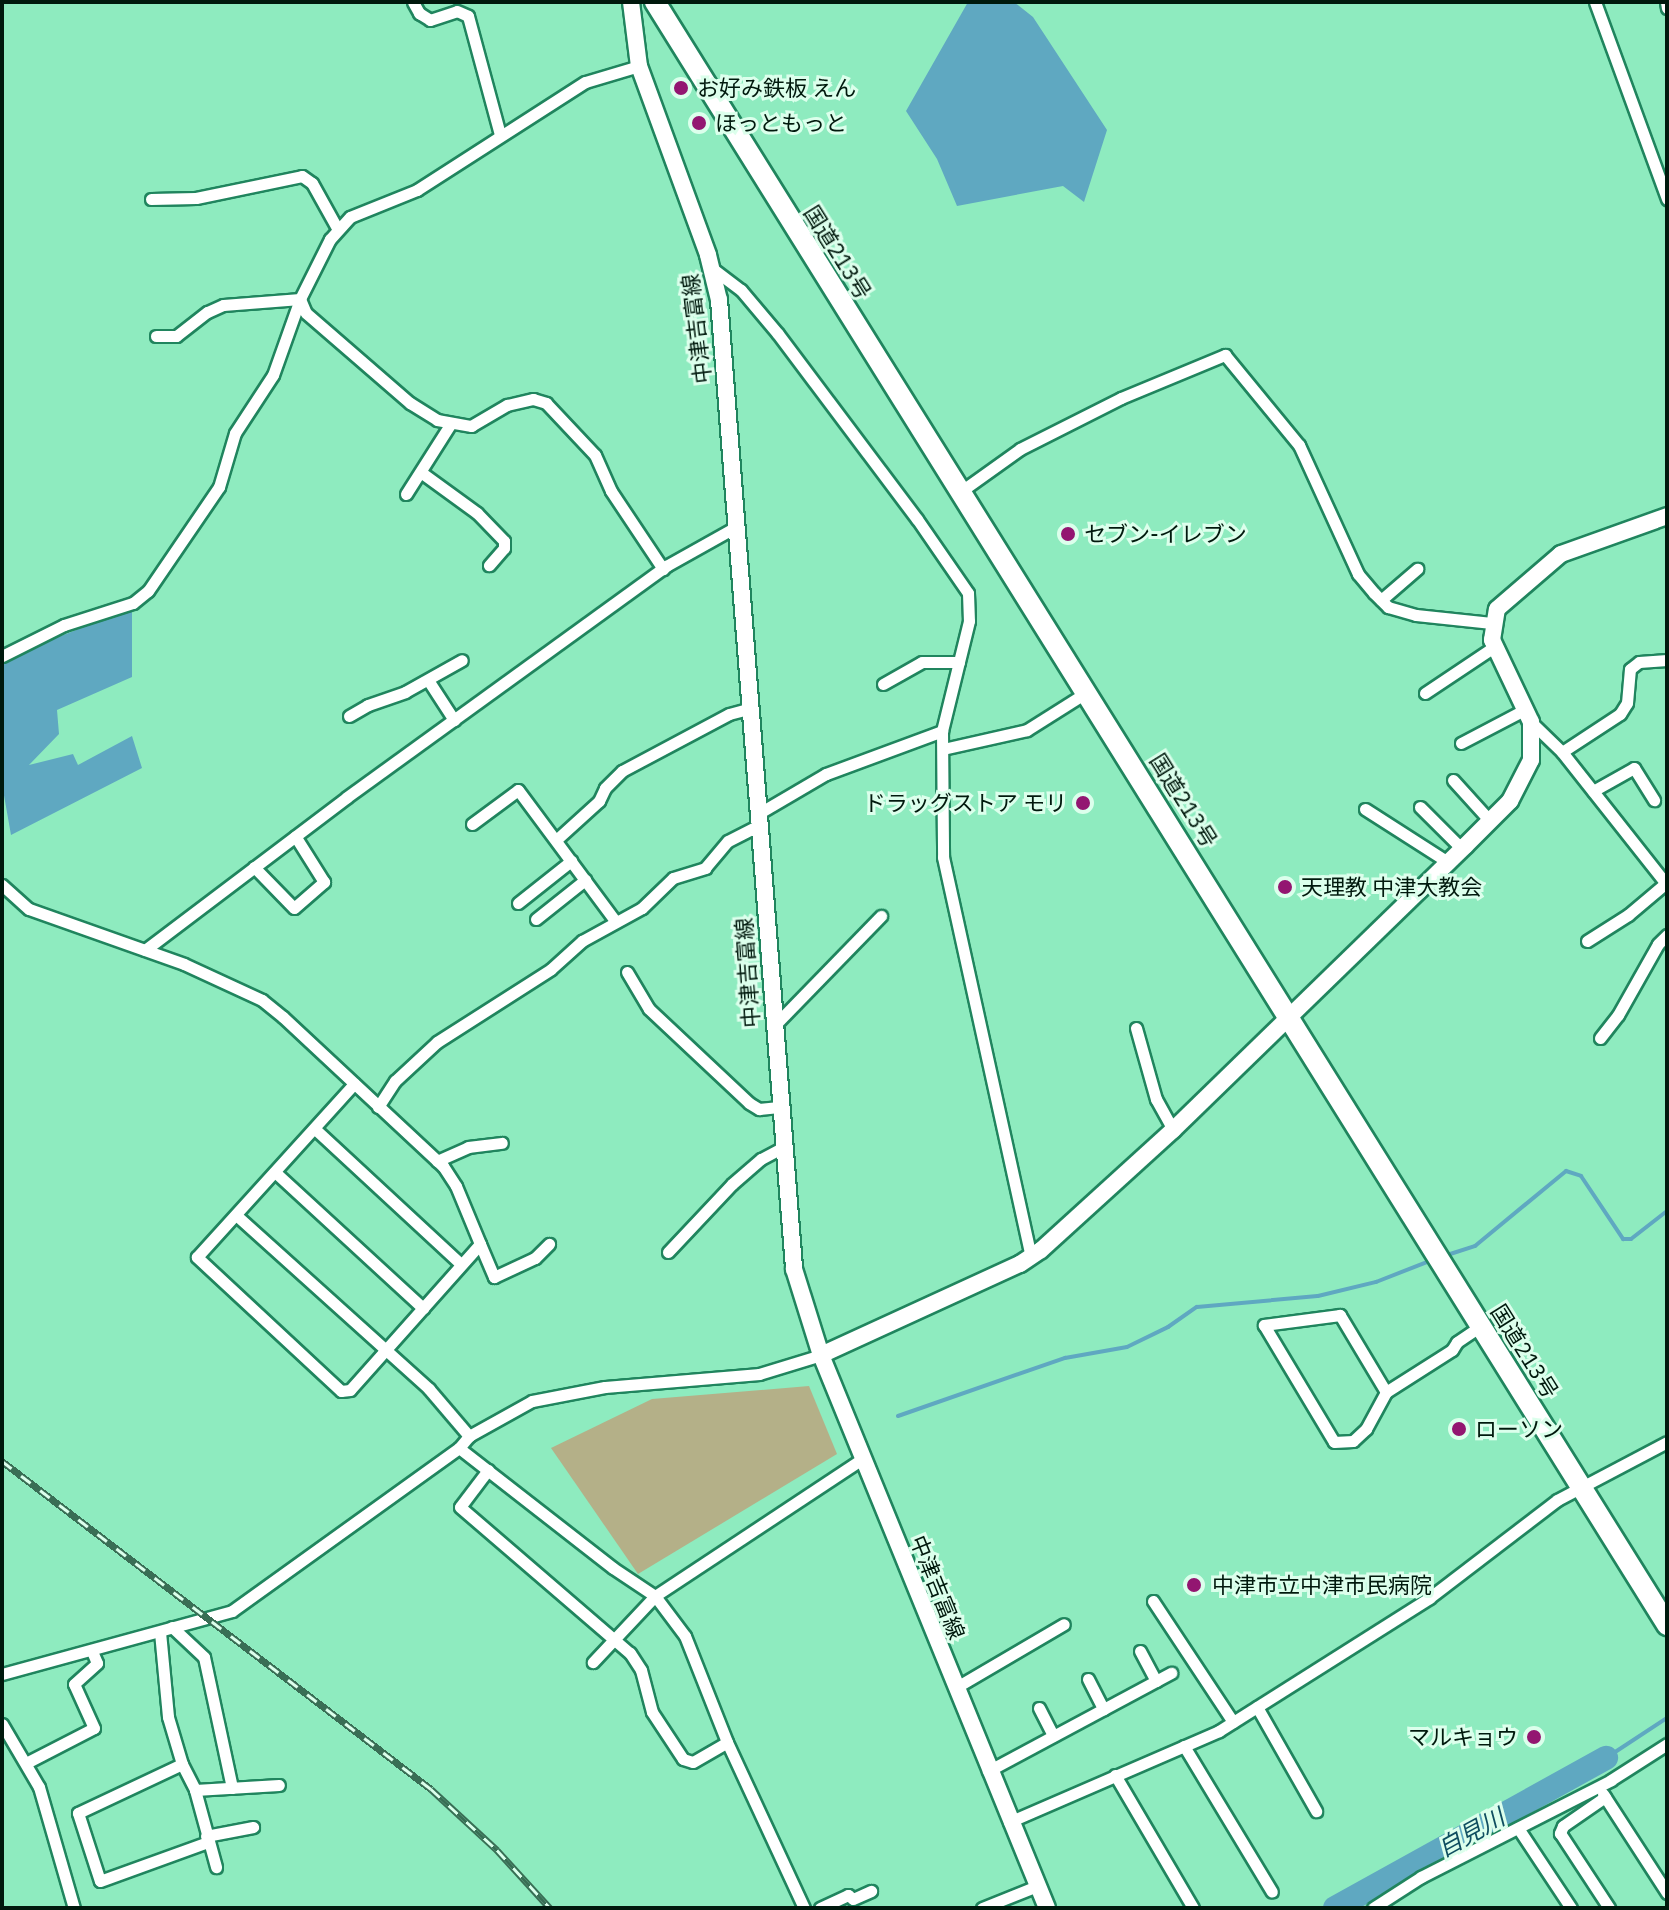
<!DOCTYPE html>
<html>
<head>
<meta charset="utf-8">
<style>
  body { margin:0 }
  #map { position:relative; width:1669px; height:1910px; overflow:hidden; background:#8eebbf; font-family:"IBM Plex Sans","Noto Sans JP",sans-serif }
  div>[style] { position:absolute }
  [style*='--x'] { left:calc(var(--x)*1px); top:calc(var(--y)*1px); width:calc(var(--w)*1px); rotate:calc(var(--a)*1deg) }
  .green>* { inset:0; background:#b4b088 }
  .water>* { inset:0; background:#5fa8c1 }
  .stream>* { height:4px; margin:-2px; padding:0 2px; transform-origin:2px; border-radius:2px; background:#5fa8c1 }
  .river>* { height:24px; margin:-12px; padding:0 12px; transform-origin:12px; border-radius:12px; background:#5fa8c1 }
  .roads { filter:drop-shadow(2px 0 #20855e) drop-shadow(-2px 0 #20855e) drop-shadow(0 2px #20855e) drop-shadow(0 -2px #20855e) }
  .street>* { height:11px; margin:-5.5px; padding:0 5.5px; transform-origin:5.5px; border-radius:5.5px; background:#fff }
  .secondary>* { height:16px; margin:-8px; padding:0 8px; transform-origin:8px; border-radius:8px; background:#fff }
  .highway>* { height:20px; margin:-10px; padding:0 10px; transform-origin:10px; border-radius:10px; background:#fff }
  .rail>* { height:7px; margin-top:-3.5px; transform-origin:0; background:repeating-linear-gradient(90deg,#dcffec 0 12px,#396e55 0 24px); box-sizing:border-box; border-block:2px solid #396e55 }
  .dots>* { width:22px; height:22px; translate:-50% -50%; box-sizing:border-box; border:4px solid #dcffec; border-radius:50% }
  span { translate:-50% -50%; white-space:nowrap; text-align:center; line-height:1.15; -webkit-text-stroke:6px #dcffec; paint-order:stroke }
  .poi-label { font-size:22px; color:#00190d }
  .left { translate:0 -50%; text-align:left }
  .right { translate:-100% -50%; text-align:right }
  .street-label { font-size:22px; color:#00190d }
  .water-label { font-size:24px; color:#0f4e60; font-style:italic }
  .frame { position:absolute; inset:0; border:4px solid #00190d; pointer-events:none }
</style>
</head>
<body>
<div id="map">
  <div class="green">
    <div style="clip-path:polygon(809px 1386px,837px 1454px,638px 1574px,551px 1448px,652px 1399px)"></div>
  </div>
  <div class="water">
    <div style="clip-path:polygon(968px 2px,1014px 2px,1033px 17px,1107px 130px,1084px 202px,1063px 186px,957px 206px,937px 159px,906px 111px)"></div>
    <div style="clip-path:polygon(132px 608px,132px 677px,57px 710px,59px 734px,29px 765px,73px 754px,78px 765px,132px 736px,142px 768px,11px 835px,2px 784px,2px 665px,28px 649px)"></div>
  </div>
  <div class="stream">
    <div style="--x:1444;--y:1256;--w:33;--a:-18"></div>
    <div style="--x:1475;--y:1246;--w:118;--a:-39.5"></div>
    <div style="--x:1566;--y:1171;--w:16;--a:18"></div>
    <div style="--x:1581;--y:1176;--w:76;--a:56.3"></div>
    <div style="--x:1623;--y:1239;--w:8;--a:0"></div>
    <div style="--x:1631;--y:1239;--w:46;--a:-37.9"></div>
    <div style="--x:898;--y:1416;--w:177;--a:-19.2"></div>
    <div style="--x:1065;--y:1358;--w:63;--a:-10.1"></div>
    <div style="--x:1127;--y:1347;--w:46;--a:-26"></div>
    <div style="--x:1168;--y:1327;--w:35;--a:-35"></div>
    <div style="--x:1197;--y:1307;--w:121;--a:-5.2"></div>
    <div style="--x:1318;--y:1296;--w:60;--a:-13.6"></div>
    <div style="--x:1376;--y:1282;--w:60;--a:-21.4"></div>
    <div style="--x:1606;--y:1758;--w:73;--a:-33.3"></div>
  </div>
  <div class="river">
    <div style="--x:1335;--y:1908;--w:310;--a:-29"></div>
  </div>
  <div class="roads">
    <div class="street">
      <div style="--x:413;--y:2;--w:13;--a:61"></div>
      <div style="--x:419;--y:13;--w:13;--a:32"></div>
      <div style="--x:430;--y:20;--w:28;--a:-18"></div>
      <div style="--x:457;--y:11;--w:12;--a:24"></div>
      <div style="--x:468;--y:16;--w:123;--a:74.9"></div>
      <div style="--x:1595;--y:2;--w:210;--a:69.9"></div>
      <div style="--x:1666;--y:2;--w:6;--a:81"></div>
      <div style="--x:639;--y:66;--w:56;--a:163.5"></div>
      <div style="--x:585;--y:82;--w:200;--a:147.3"></div>
      <div style="--x:417;--y:190;--w:72;--a:158.1"></div>
      <div style="--x:350;--y:217;--w:30;--a:132"></div>
      <div style="--x:330;--y:239;--w:67;--a:116.6"></div>
      <div style="--x:300;--y:299;--w:15;--a:67"></div>
      <div style="--x:306;--y:313;--w:138;--a:40.9"></div>
      <div style="--x:410;--y:403;--w:32;--a:32"></div>
      <div style="--x:437;--y:420;--w:35;--a:10"></div>
      <div style="--x:471;--y:426;--w:42;--a:-30.3"></div>
      <div style="--x:507;--y:405;--w:27;--a:-13"></div>
      <div style="--x:533;--y:399;--w:14;--a:17"></div>
      <div style="--x:546;--y:403;--w:71;--a:46.7"></div>
      <div style="--x:595;--y:455;--w:39;--a:66"></div>
      <div style="--x:611;--y:491;--w:94;--a:56.3"></div>
      <div style="--x:151;--y:199;--w:45;--a:-1.3"></div>
      <div style="--x:196;--y:198;--w:108;--a:-11.7"></div>
      <div style="--x:302;--y:176;--w:12;--a:35"></div>
      <div style="--x:312;--y:183;--w:51;--a:60.9"></div>
      <div style="--x:713;--y:269;--w:35;--a:37"></div>
      <div style="--x:741;--y:290;--w:57;--a:49.9"></div>
      <div style="--x:778;--y:334;--w:231;--a:53.1"></div>
      <div style="--x:917;--y:519;--w:90;--a:55.4"></div>
      <div style="--x:968;--y:593;--w:28;--a:88"></div>
      <div style="--x:969;--y:621;--w:113;--a:103.8"></div>
      <div style="--x:942;--y:731;--w:126;--a:89.5"></div>
      <div style="--x:943;--y:857;--w:410;--a:77.6"></div>
      <div style="--x:422;--y:473;--w:68;--a:36"></div>
      <div style="--x:477;--y:513;--w:39;--a:46"></div>
      <div style="--x:504;--y:541;--w:7;--a:90"></div>
      <div style="--x:504;--y:548;--w:23;--a:131"></div>
      <div style="--x:960;--y:492;--w:74;--a:-35.6"></div>
      <div style="--x:1020;--y:449;--w:113;--a:-26.8"></div>
      <div style="--x:1121;--y:398;--w:113;--a:-22.5"></div>
      <div style="--x:1225;--y:355;--w:117;--a:50.6"></div>
      <div style="--x:1299;--y:445;--w:142;--a:65.4"></div>
      <div style="--x:1358;--y:574;--w:25;--a:50"></div>
      <div style="--x:1374;--y:593;--w:20;--a:45"></div>
      <div style="--x:1388;--y:607;--w:29;--a:16"></div>
      <div style="--x:1416;--y:615;--w:76;--a:6"></div>
      <div style="--x:406;--y:494;--w:84;--a:-57.6"></div>
      <div style="--x:1381;--y:600;--w:48;--a:-40.7"></div>
      <div style="--x:2;--y:656;--w:69;--a:-26.6"></div>
      <div style="--x:64;--y:625;--w:72;--a:-17.7"></div>
      <div style="--x:133;--y:603;--w:19;--a:-39"></div>
      <div style="--x:148;--y:591;--w:126;--a:-55.7"></div>
      <div style="--x:219;--y:487;--w:56;--a:-73.5"></div>
      <div style="--x:235;--y:433;--w:69;--a:-56.8"></div>
      <div style="--x:273;--y:375;--w:81;--a:-70.4"></div>
      <div style="--x:300;--y:299;--w:77;--a:175.5"></div>
      <div style="--x:223;--y:305;--w:17;--a:156"></div>
      <div style="--x:207;--y:312;--w:39;--a:142"></div>
      <div style="--x:176;--y:336;--w:20;--a:180"></div>
      <div style="--x:428;--y:680;--w:48;--a:57"></div>
      <div style="--x:883;--y:684;--w:45;--a:-29.4"></div>
      <div style="--x:922;--y:662;--w:37;--a:0"></div>
      <div style="--x:1425;--y:693;--w:83;--a:-33.7"></div>
      <div style="--x:349;--y:716;--w:22;--a:-30"></div>
      <div style="--x:368;--y:705;--w:39;--a:-19"></div>
      <div style="--x:405;--y:692;--w:65;--a:-29.3"></div>
      <div style="--x:1531;--y:722;--w:43;--a:44.1"></div>
      <div style="--x:1562;--y:752;--w:169;--a:51.7"></div>
      <div style="--x:1461;--y:743;--w:73;--a:-27.6"></div>
      <div style="--x:943;--y:749;--w:86;--a:-12.7"></div>
      <div style="--x:1027;--y:730;--w:71;--a:-32.3"></div>
      <div style="--x:1562;--y:752;--w:69;--a:-33.2"></div>
      <div style="--x:1620;--y:714;--w:13;--a:-58"></div>
      <div style="--x:1627;--y:703;--w:34;--a:-85"></div>
      <div style="--x:1630;--y:669;--w:11;--a:-38"></div>
      <div style="--x:1639;--y:662;--w:28;--a:-4"></div>
      <div style="--x:1453;--y:780;--w:55;--a:47.9"></div>
      <div style="--x:1593;--y:791;--w:47;--a:-29.3"></div>
      <div style="--x:1634;--y:768;--w:38;--a:58"></div>
      <div style="--x:1420;--y:807;--w:59;--a:45"></div>
      <div style="--x:1365;--y:809;--w:98;--a:32.6"></div>
      <div style="--x:756;--y:815;--w:81;--a:-30.4"></div>
      <div style="--x:826;--y:774;--w:124;--a:-20.3"></div>
      <div style="--x:472;--y:824;--w:57;--a:-36.5"></div>
      <div style="--x:518;--y:790;--w:164;--a:53.4"></div>
      <div style="--x:556;--y:840;--w:58;--a:-42.2"></div>
      <div style="--x:599;--y:801;--w:14;--a:-65"></div>
      <div style="--x:605;--y:788;--w:24;--a:-45"></div>
      <div style="--x:622;--y:771;--w:121;--a:-28"></div>
      <div style="--x:729;--y:714;--w:20;--a:-15"></div>
      <div style="--x:254;--y:867;--w:57;--a:45.7"></div>
      <div style="--x:294;--y:908;--w:40;--a:-41"></div>
      <div style="--x:324;--y:882;--w:54;--a:-122.2"></div>
      <div style="--x:2;--y:885;--w:36;--a:42"></div>
      <div style="--x:29;--y:909;--w:164;--a:19.5"></div>
      <div style="--x:184;--y:964;--w:86;--a:24.8"></div>
      <div style="--x:262;--y:1000;--w:27;--a:39"></div>
      <div style="--x:283;--y:1017;--w:219;--a:43"></div>
      <div style="--x:443;--y:1166;--w:24;--a:57"></div>
      <div style="--x:456;--y:1186;--w:63;--a:67.5"></div>
      <div style="--x:480;--y:1244;--w:195;--a:131.7"></div>
      <div style="--x:350;--y:1390;--w:9;--a:174"></div>
      <div style="--x:341;--y:1391;--w:197;--a:-137.1"></div>
      <div style="--x:197;--y:1257;--w:234;--a:-47.8"></div>
      <div style="--x:518;--y:903;--w:68;--a:-38.4"></div>
      <div style="--x:536;--y:919;--w:63;--a:-38.5"></div>
      <div style="--x:1587;--y:941;--w:49;--a:-32.4"></div>
      <div style="--x:1628;--y:915;--w:50;--a:-40.1"></div>
      <div style="--x:145;--y:950;--w:253;--a:-37.1"></div>
      <div style="--x:347;--y:797;--w:394;--a:-35.9"></div>
      <div style="--x:666;--y:566;--w:78;--a:-29.2"></div>
      <div style="--x:627;--y:972;--w:43;--a:59.3"></div>
      <div style="--x:649;--y:1009;--w:137;--a:43.2"></div>
      <div style="--x:749;--y:1103;--w:12;--a:31"></div>
      <div style="--x:759;--y:1109;--w:20;--a:-6"></div>
      <div style="--x:773;--y:1027;--w:155;--a:-45.8"></div>
      <div style="--x:1136;--y:1028;--w:74;--a:74.3"></div>
      <div style="--x:1156;--y:1099;--w:35;--a:61"></div>
      <div style="--x:1600;--y:1038;--w:29;--a:-52"></div>
      <div style="--x:1618;--y:1015;--w:81;--a:-60.6"></div>
      <div style="--x:1658;--y:944;--w:13;--a:-45"></div>
      <div style="--x:378;--y:1107;--w:31;--a:-57"></div>
      <div style="--x:395;--y:1081;--w:57;--a:-42.9"></div>
      <div style="--x:437;--y:1042;--w:135;--a:-32.6"></div>
      <div style="--x:551;--y:969;--w:42;--a:-42.1"></div>
      <div style="--x:582;--y:941;--w:68;--a:-28.8"></div>
      <div style="--x:642;--y:908;--w:43;--a:-44.1"></div>
      <div style="--x:673;--y:878;--w:34;--a:-17"></div>
      <div style="--x:705;--y:868;--w:35;--a:-50"></div>
      <div style="--x:728;--y:841;--w:33;--a:-27"></div>
      <div style="--x:315;--y:1129;--w:199;--a:42.8"></div>
      <div style="--x:437;--y:1161;--w:34;--a:-24"></div>
      <div style="--x:468;--y:1147;--w:34;--a:-7"></div>
      <div style="--x:276;--y:1173;--w:200;--a:42.6"></div>
      <div style="--x:236;--y:1215;--w:260;--a:42"></div>
      <div style="--x:429;--y:1389;--w:62;--a:49.6"></div>
      <div style="--x:480;--y:1244;--w:36;--a:67"></div>
      <div style="--x:494;--y:1277;--w:45;--a:-24.9"></div>
      <div style="--x:535;--y:1258;--w:20;--a:-45"></div>
      <div style="--x:668;--y:1252;--w:93;--a:-46.7"></div>
      <div style="--x:732;--y:1184;--w:38;--a:-41"></div>
      <div style="--x:761;--y:1159;--w:24;--a:-28"></div>
      <div style="--x:1386;--y:1392;--w:90;--a:-120.9"></div>
      <div style="--x:1340;--y:1315;--w:77;--a:172.5"></div>
      <div style="--x:1264;--y:1325;--w:136;--a:59.1"></div>
      <div style="--x:1334;--y:1442;--w:19;--a:-3"></div>
      <div style="--x:1353;--y:1441;--w:18;--a:-43"></div>
      <div style="--x:1366;--y:1429;--w:42;--a:-61.6"></div>
      <div style="--x:1386;--y:1392;--w:78;--a:-32.5"></div>
      <div style="--x:1452;--y:1350;--w:9;--a:-58"></div>
      <div style="--x:1457;--y:1342;--w:29;--a:-34"></div>
      <div style="--x:459;--y:1448;--w:195;--a:37.9"></div>
      <div style="--x:613;--y:1568;--w:50;--a:33.7"></div>
      <div style="--x:655;--y:1596;--w:91;--a:133.2"></div>
      <div style="--x:488;--y:1470;--w:46;--a:127.1"></div>
      <div style="--x:460;--y:1507;--w:224;--a:40.7"></div>
      <div style="--x:630;--y:1653;--w:20;--a:57"></div>
      <div style="--x:641;--y:1670;--w:43;--a:75.3"></div>
      <div style="--x:652;--y:1712;--w:56;--a:56.6"></div>
      <div style="--x:683;--y:1759;--w:10;--a:17"></div>
      <div style="--x:693;--y:1762;--w:39;--a:-30"></div>
      <div style="--x:1153;--y:1601;--w:145;--a:56.5"></div>
      <div style="--x:172;--y:1627;--w:44;--a:43.2"></div>
      <div style="--x:204;--y:1657;--w:134;--a:77.9"></div>
      <div style="--x:160;--y:1632;--w:85;--a:84.6"></div>
      <div style="--x:168;--y:1717;--w:49;--a:73.4"></div>
      <div style="--x:182;--y:1764;--w:29;--a:63"></div>
      <div style="--x:195;--y:1790;--w:84;--a:-3.4"></div>
      <div style="--x:1140;--y:1651;--w:34;--a:62"></div>
      <div style="--x:2;--y:1674;--w:238;--a:-15.3"></div>
      <div style="--x:232;--y:1611;--w:279;--a:-35.7"></div>
      <div style="--x:459;--y:1448;--w:16;--a:-50"></div>
      <div style="--x:469;--y:1436;--w:72;--a:-29.1"></div>
      <div style="--x:532;--y:1401;--w:74;--a:-10.9"></div>
      <div style="--x:605;--y:1387;--w:155;--a:-4.8"></div>
      <div style="--x:759;--y:1374;--w:65;--a:-17"></div>
      <div style="--x:1088;--y:1679;--w:34;--a:63"></div>
      <div style="--x:955;--y:1688;--w:126;--a:-30.4"></div>
      <div style="--x:1257;--y:1707;--w:120;--a:60.4"></div>
      <div style="--x:1039;--y:1708;--w:31;--a:63"></div>
      <div style="--x:2;--y:1724;--w:73;--a:59.6"></div>
      <div style="--x:39;--y:1787;--w:126;--a:73.9"></div>
      <div style="--x:1184;--y:1746;--w:170;--a:58.9"></div>
      <div style="--x:28;--y:1762;--w:74;--a:-27.3"></div>
      <div style="--x:94;--y:1728;--w:48;--a:-114.4"></div>
      <div style="--x:74;--y:1684;--w:31;--a:-42"></div>
      <div style="--x:97;--y:1663;--w:13;--a:-113"></div>
      <div style="--x:182;--y:1764;--w:115;--a:154.8"></div>
      <div style="--x:78;--y:1813;--w:71;--a:72.1"></div>
      <div style="--x:100;--y:1881;--w:115;--a:-19.9"></div>
      <div style="--x:988;--y:1771;--w:208;--a:-28.2"></div>
      <div style="--x:1115;--y:1775;--w:154;--a:59.6"></div>
      <div style="--x:195;--y:1790;--w:80;--a:74.7"></div>
      <div style="--x:1603;--y:1794;--w:118;--a:57.1"></div>
      <div style="--x:1605;--y:1797;--w:51;--a:145.4"></div>
      <div style="--x:1563;--y:1826;--w:8;--a:113"></div>
      <div style="--x:1560;--y:1833;--w:90;--a:56.8"></div>
      <div style="--x:1009;--y:1822;--w:229;--a:-23.4"></div>
      <div style="--x:1219;--y:1731;--w:249;--a:-32.3"></div>
      <div style="--x:1429;--y:1598;--w:161;--a:-37.4"></div>
      <div style="--x:1557;--y:1500;--w:124;--a:-27.8"></div>
      <div style="--x:1518;--y:1828;--w:96;--a:56.5"></div>
      <div style="--x:206;--y:1836;--w:48;--a:-10.8"></div>
      <div style="--x:804;--y:1908;--w:183;--a:-114.9"></div>
      <div style="--x:727;--y:1742;--w:114;--a:-111.6"></div>
      <div style="--x:685;--y:1636;--w:50;--a:-126.9"></div>
      <div style="--x:655;--y:1596;--w:248;--a:-33.5"></div>
      <div style="--x:820;--y:1908;--w:31;--a:-25"></div>
      <div style="--x:848;--y:1895;--w:6;--a:39"></div>
      <div style="--x:853;--y:1899;--w:20;--a:-24"></div>
      <div style="--x:982;--y:1908;--w:59;--a:-21.8"></div>
      <div style="--x:1373;--y:1908;--w:57;--a:-32.9"></div>
      <div style="--x:1421;--y:1877;--w:213;--a:-27"></div>
      <div style="--x:1611;--y:1780;--w:67;--a:-32.7"></div>
    </div>
    <div class="secondary">
      <div style="--x:631;--y:2;--w:64;--a:82.9"></div>
      <div style="--x:639;--y:66;--w:201;--a:69.9"></div>
      <div style="--x:708;--y:255;--w:46;--a:76.3"></div>
      <div style="--x:719;--y:300;--w:972;--a:85.57"></div>
      <div style="--x:794;--y:1269;--w:90;--a:72.6"></div>
      <div style="--x:821;--y:1355;--w:597;--a:67.77"></div>
      <div style="--x:821;--y:1355;--w:219;--a:-24.6"></div>
      <div style="--x:1020;--y:1264;--w:25;--a:-34"></div>
      <div style="--x:1041;--y:1250;--w:178;--a:-42.3"></div>
      <div style="--x:1173;--y:1130;--w:407;--a:-44.2"></div>
      <div style="--x:1465;--y:846;--w:64;--a:-45"></div>
      <div style="--x:1510;--y:801;--w:46;--a:-62.9"></div>
      <div style="--x:1531;--y:760;--w:38;--a:-90"></div>
      <div style="--x:1531;--y:722;--w:91;--a:-115.4"></div>
      <div style="--x:1492;--y:640;--w:31;--a:-81"></div>
      <div style="--x:1497;--y:609;--w:84;--a:-40.7"></div>
      <div style="--x:1561;--y:554;--w:113;--a:-19.7"></div>
    </div>
    <div class="highway">
      <div style="--x:655;--y:2;--w:1913;--a:58.05"></div>
    </div>
  </div>
  <div class="rail">
    <div style="--x:2;--y:1461;--w:540;--a:37.4"></div>
    <div style="--x:431;--y:1789;--w:90;--a:42.7"></div>
    <div style="--x:497;--y:1850;--w:79;--a:47.6"></div>
  </div>
  <div class="dots">
    <div style="left:681px;top:88px;background:#931671"></div>
    <div style="left:699px;top:123px;background:#931671"></div>
    <div style="left:1068px;top:534px;background:#931671"></div>
    <div style="left:1083px;top:803px;background:#931671"></div>
    <div style="left:1285px;top:887px;background:#931671"></div>
    <div style="left:1459px;top:1429px;background:#931671"></div>
    <div style="left:1194px;top:1585px;background:#931671"></div>
    <div style="left:1534px;top:1737px;background:#931671"></div>
  </div>
  <div class="poi-label">
    <span class="left" style="left:697px;top:88px">お好み鉄板 えん</span>
    <span class="left" style="left:715px;top:123px">ほっともっと</span>
    <span class="left" style="left:1084px;top:534px">セブン-イレブン</span>
    <span class="right" style="left:1067px;top:803px">ドラッグストア モリ</span>
    <span class="left" style="left:1301px;top:887px">天理教 中津大教会</span>
    <span class="left" style="left:1475px;top:1429px">ローソン</span>
    <span class="left" style="left:1212px;top:1585px">中津市立中津市民病院</span>
    <span class="right" style="left:1518px;top:1737px">マルキョウ</span>
  </div>
  <div class="street-label">
    <span style="left:838px;top:252px;rotate:58deg">国道213号</span>
    <span style="left:696px;top:329px;rotate:-97deg">中津吉富線</span>
    <span style="left:1184px;top:800px;rotate:58deg">国道213号</span>
    <span style="left:747px;top:973px;rotate:-94deg">中津吉富線</span>
    <span style="left:1525px;top:1351px;rotate:58deg">国道213号</span>
    <span style="left:938px;top:1587px;rotate:68deg">中津吉富線</span>
  </div>
  <div class="water-label">
    <span style="left:1471px;top:1833px;rotate:-29deg">自見川</span>
  </div>
  <div class="frame"></div>
</div>
</body>
</html>
